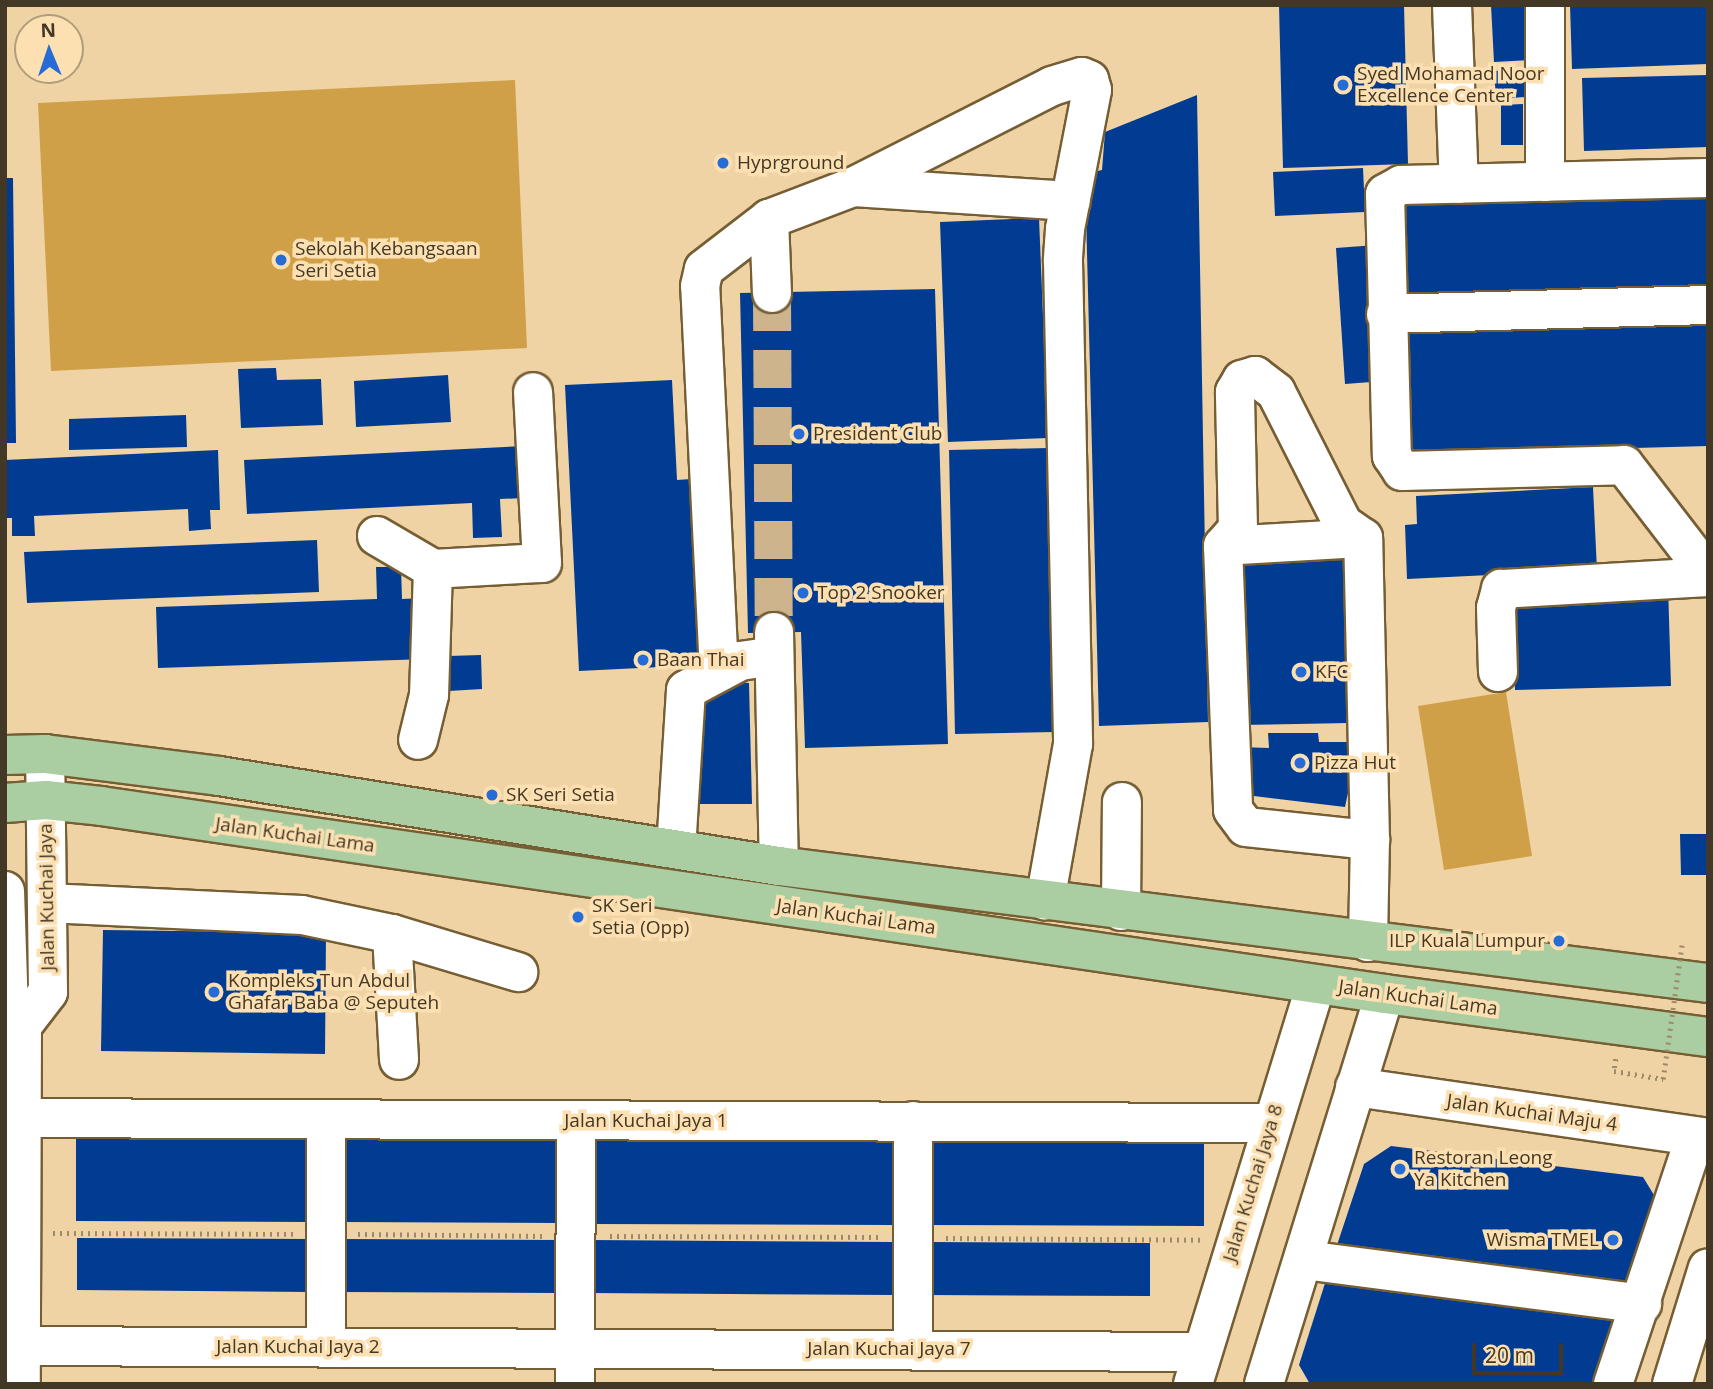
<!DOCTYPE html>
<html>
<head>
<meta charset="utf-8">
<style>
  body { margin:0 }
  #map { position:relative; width:1713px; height:1389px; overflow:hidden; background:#efd3a5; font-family:"Open Sans",sans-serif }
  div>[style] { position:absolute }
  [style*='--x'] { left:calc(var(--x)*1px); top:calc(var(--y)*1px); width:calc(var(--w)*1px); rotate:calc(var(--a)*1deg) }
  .green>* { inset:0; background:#d0a048 }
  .building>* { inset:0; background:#023c92 }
  .minor-tunnel>* { height:38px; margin-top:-19px; transform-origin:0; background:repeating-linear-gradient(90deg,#cdb48c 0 38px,transparent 0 57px) }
  .path>* { height:4.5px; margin-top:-2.25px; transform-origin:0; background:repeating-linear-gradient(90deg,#9e8a69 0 2px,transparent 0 7px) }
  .roads { filter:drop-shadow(2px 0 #765e34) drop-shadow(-2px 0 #765e34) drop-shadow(0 2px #765e34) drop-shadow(0 -2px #765e34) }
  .minor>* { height:38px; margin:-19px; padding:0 19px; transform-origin:19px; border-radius:19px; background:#fff }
  .major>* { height:38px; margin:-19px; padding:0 19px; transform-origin:19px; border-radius:19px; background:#aacda1 }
  .path-bridge>* { height:4.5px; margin-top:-2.25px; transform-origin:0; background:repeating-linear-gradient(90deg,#9e8a69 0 2px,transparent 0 7px) }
  .dots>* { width:19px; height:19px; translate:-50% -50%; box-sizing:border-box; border:4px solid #fce0b2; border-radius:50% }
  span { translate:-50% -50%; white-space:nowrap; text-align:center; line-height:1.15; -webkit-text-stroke:7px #fce0b2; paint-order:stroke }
  .poi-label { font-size:19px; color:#433826 }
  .left { translate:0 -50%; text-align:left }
  .right { translate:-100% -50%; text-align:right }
  .street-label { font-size:19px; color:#433826 }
  .frame { position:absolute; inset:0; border:7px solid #433826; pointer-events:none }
  .north { position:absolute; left:14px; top:14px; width:70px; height:70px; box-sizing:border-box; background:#fce0b2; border:2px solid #b29d7a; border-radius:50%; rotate:358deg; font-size:19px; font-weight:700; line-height:28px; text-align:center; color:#433826 }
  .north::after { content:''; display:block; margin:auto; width:24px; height:32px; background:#276bd7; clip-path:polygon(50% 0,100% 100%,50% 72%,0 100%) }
  .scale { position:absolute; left:1472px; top:1343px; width:91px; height:32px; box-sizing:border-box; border:4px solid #433826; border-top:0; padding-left:9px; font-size:21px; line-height:24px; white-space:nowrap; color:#433826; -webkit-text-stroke:5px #fce0b2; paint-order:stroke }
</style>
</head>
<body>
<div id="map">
  <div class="green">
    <div style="clip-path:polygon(515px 80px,527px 348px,51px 371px,38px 103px)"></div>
    <div style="clip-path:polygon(1506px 692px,1532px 856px,1444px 870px,1418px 706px)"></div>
  </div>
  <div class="building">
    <div style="clip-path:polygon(1279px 5px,1404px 5px,1408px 164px,1283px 168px)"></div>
    <div style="clip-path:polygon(1491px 5px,1531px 5px,1533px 60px,1494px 62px)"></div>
    <div style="clip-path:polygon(1570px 5px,1708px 5px,1708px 64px,1572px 69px)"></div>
    <div style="clip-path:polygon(1523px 69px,1525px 97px,1496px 99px,1494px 71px)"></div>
    <div style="clip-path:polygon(1708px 75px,1708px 147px,1584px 151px,1582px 78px)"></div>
    <div style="clip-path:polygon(1197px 95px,1208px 722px,1099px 726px,1085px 174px,1102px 170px,1105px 132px)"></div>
    <div style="clip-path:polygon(1523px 104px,1523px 145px,1501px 145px,1501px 105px)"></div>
    <div style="clip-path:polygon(1363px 168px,1365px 212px,1275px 216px,1273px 172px)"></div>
    <div style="clip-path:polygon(5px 178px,13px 178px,16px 443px,5px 443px)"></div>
    <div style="clip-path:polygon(1708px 193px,1708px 290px,1405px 296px,1401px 205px)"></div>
    <div style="clip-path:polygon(1039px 218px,1048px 438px,948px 442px,940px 222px)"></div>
    <div style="clip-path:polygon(1376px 245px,1384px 381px,1345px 384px,1336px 248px)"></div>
    <div style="clip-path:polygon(935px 289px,948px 744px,805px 748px,801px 632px,748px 633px,740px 293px)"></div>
    <div style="clip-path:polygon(1708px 320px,1708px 446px,1409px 454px,1405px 329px)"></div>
    <div style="clip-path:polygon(276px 368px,277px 380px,321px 379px,323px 425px,241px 428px,238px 369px)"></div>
    <div style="clip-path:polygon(448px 375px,451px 422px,356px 427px,354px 381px)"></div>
    <div style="clip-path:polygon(672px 380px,677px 480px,691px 479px,700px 665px,579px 671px,565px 385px)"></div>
    <div style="clip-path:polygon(186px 415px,187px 447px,69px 450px,69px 419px)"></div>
    <div style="clip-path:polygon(523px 446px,525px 498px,500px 499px,502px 537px,473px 538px,472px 503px,247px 514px,244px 460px)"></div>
    <div style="clip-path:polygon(1048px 448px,1054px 732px,955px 734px,949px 450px)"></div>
    <div style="clip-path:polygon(218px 450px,220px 510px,210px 510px,211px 529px,189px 531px,188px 509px,34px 516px,35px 536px,12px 536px,12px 518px,5px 518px,5px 460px)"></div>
    <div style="clip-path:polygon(1593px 487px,1597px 570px,1407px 579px,1405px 525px,1417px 524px,1416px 496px)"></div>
    <div style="clip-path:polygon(317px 540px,319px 592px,27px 603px,24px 552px)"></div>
    <div style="clip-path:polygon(1344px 551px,1349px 723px,1237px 725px,1233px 554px)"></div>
    <div style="clip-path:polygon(376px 567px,401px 567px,402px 599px,425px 598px,427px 659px,158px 668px,156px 607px,377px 599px)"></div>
    <div style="clip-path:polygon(1668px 585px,1671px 686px,1515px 690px,1512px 589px)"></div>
    <div style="clip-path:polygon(481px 655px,482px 689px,449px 691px,448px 656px)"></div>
    <div style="clip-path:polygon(716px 681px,749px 683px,752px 804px,691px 804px,692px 737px)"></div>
    <div style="clip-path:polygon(1268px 733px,1318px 733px,1319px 742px,1359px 742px,1345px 807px,1246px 795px,1239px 747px,1269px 748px)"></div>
    <div style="clip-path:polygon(1680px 834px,1708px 834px,1708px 875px,1681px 875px)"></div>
    <div style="clip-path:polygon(103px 930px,326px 933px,325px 1054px,101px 1051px)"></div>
    <div style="clip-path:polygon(76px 1134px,310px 1135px,310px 1222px,76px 1221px)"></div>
    <div style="clip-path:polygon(341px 1136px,560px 1137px,559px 1223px,341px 1222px)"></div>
    <div style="clip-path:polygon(590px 1138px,894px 1139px,893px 1225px,590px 1224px)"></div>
    <div style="clip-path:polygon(927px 1140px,1204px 1141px,1204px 1226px,927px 1225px)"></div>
    <div style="clip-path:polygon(1391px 1146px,1643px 1177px,1657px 1200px,1629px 1287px,1335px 1251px,1364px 1164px)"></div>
    <div style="clip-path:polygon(77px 1238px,310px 1239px,309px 1292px,77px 1290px)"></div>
    <div style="clip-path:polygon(340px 1239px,559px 1240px,558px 1293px,340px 1292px)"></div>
    <div style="clip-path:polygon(589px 1240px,893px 1242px,893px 1295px,589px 1293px)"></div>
    <div style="clip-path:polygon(927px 1242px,1150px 1243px,1150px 1296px,926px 1295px)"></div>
    <div style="clip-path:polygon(1327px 1277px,1621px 1314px,1598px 1384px,1310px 1384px,1299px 1365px)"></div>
  </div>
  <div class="minor-tunnel">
    <div style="--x:772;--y:293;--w:339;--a:89.7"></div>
  </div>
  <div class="path">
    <div style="--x:1616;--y:1059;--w:12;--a:99"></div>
    <div style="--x:1614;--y:1071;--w:50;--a:9.3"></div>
    <div style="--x:53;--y:1233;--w:240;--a:0.2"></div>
    <div style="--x:358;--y:1234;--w:184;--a:0.6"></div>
    <div style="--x:610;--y:1236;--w:271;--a:0.2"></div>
    <div style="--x:946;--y:1238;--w:257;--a:0.4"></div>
  </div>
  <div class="roads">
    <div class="minor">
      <div style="--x:1452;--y:5;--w:179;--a:87.8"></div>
      <div style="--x:1708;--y:178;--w:307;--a:178.7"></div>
      <div style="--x:1401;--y:185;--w:18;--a:151"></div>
      <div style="--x:1385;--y:194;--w:262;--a:88.5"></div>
      <div style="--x:1392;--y:456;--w:18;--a:56"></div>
      <div style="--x:1402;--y:471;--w:222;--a:-1.5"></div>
      <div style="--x:1624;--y:465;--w:138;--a:52.4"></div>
      <div style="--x:1545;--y:182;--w:177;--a:-90"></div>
      <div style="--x:853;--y:187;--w:218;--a:3.7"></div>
      <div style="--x:769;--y:219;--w:74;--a:87.7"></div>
      <div style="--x:1386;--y:314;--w:322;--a:-1.6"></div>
      <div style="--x:377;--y:536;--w:65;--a:30.5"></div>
      <div style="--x:433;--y:569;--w:126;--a:91.8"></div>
      <div style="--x:429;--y:695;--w:46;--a:103.7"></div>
      <div style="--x:1223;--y:546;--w:23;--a:-49"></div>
      <div style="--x:1238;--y:529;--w:137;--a:-91.3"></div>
      <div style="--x:1235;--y:392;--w:14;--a:-60"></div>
      <div style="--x:1242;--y:380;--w:14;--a:-17"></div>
      <div style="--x:1255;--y:376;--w:26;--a:37"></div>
      <div style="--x:1276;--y:392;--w:148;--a:63.1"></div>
      <div style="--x:1343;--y:524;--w:24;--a:35"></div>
      <div style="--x:433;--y:569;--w:109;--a:-3.2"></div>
      <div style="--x:542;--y:563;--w:171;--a:-93"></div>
      <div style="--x:774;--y:632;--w:234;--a:88.8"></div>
      <div style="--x:719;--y:671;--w:385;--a:-92.8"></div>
      <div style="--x:700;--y:286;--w:17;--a:-77"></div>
      <div style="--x:704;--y:269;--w:82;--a:-37.6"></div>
      <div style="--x:769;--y:219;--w:90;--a:-20.9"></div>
      <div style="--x:853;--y:187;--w:223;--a:-26.9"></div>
      <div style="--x:1052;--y:86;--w:31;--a:-17"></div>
      <div style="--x:1082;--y:77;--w:8;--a:23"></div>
      <div style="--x:1089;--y:80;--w:10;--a:73"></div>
      <div style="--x:1092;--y:90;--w:142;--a:101"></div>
      <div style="--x:1065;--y:229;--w:32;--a:94"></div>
      <div style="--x:1063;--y:261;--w:483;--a:88.8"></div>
      <div style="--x:1073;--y:744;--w:159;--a:100.1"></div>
      <div style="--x:1498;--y:672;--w:64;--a:-91.8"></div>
      <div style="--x:1496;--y:608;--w:20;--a:-75"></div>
      <div style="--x:1501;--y:589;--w:207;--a:-3.3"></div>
      <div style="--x:676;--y:849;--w:159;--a:-86.4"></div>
      <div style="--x:686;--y:690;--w:61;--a:-28.2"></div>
      <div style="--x:740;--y:661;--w:34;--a:-8"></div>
      <div style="--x:5;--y:891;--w:120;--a:88.1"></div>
      <div style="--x:9;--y:1011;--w:20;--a:49"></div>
      <div style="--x:22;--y:1026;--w:358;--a:90.2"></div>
      <div style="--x:47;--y:903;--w:255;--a:2.7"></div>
      <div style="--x:302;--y:915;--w:92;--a:11.9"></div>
      <div style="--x:392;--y:934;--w:126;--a:86.8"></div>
      <div style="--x:1121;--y:911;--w:109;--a:-89.5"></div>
      <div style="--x:392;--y:934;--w:132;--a:16.8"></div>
      <div style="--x:1368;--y:942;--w:102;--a:-88.9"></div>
      <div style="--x:1370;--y:840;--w:302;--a:-91.3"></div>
      <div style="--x:1363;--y:538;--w:140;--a:176.7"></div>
      <div style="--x:1223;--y:546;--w:264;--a:87.8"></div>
      <div style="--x:1233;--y:810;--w:21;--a:53"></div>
      <div style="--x:1246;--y:827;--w:125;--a:6"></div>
      <div style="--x:22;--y:1026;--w:43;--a:-52.6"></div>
      <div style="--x:48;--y:992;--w:238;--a:-90.7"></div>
      <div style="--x:1355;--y:1087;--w:357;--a:8.2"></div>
      <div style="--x:5;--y:1118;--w:1265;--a:0.23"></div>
      <div style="--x:1305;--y:1260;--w:340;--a:7.4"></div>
      <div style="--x:21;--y:1346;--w:1181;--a:0.29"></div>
      <div style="--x:326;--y:1347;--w:227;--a:-90"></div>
      <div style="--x:913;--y:1348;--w:227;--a:-90"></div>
      <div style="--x:575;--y:1384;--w:263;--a:-89.8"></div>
      <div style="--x:1193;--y:1384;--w:418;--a:-72.9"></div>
      <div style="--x:1264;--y:1384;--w:408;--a:-72.8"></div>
      <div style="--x:1613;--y:1384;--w:260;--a:-71.6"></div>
      <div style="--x:1672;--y:1384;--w:121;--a:-72.8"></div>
    </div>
    <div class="major">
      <div style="--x:5;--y:755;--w:40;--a:-1.4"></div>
      <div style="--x:45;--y:754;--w:175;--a:7.2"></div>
      <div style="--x:219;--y:776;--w:567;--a:9.13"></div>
      <div style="--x:779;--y:866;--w:936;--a:7.18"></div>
      <div style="--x:5;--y:803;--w:41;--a:-4.2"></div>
      <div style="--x:46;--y:800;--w:55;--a:6.2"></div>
      <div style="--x:101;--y:806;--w:1298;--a:8.33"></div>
      <div style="--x:1385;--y:994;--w:326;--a:7.6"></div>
    </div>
  </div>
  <div class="path-bridge">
    <div style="--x:1663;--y:1079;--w:137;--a:-82"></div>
  </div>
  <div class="dots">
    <div style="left:1343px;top:85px;background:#276bd7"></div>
    <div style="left:723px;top:163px;background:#276bd7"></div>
    <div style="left:281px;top:260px;background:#276bd7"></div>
    <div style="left:799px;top:434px;background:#276bd7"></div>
    <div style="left:803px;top:593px;background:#276bd7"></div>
    <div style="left:643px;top:660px;background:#276bd7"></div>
    <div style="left:1301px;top:672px;background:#276bd7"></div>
    <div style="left:1300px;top:763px;background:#276bd7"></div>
    <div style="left:492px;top:795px;background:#276bd7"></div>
    <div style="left:578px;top:917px;background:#276bd7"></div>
    <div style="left:1559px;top:941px;background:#276bd7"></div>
    <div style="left:214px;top:992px;background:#276bd7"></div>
    <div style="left:1400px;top:1169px;background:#276bd7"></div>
    <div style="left:1613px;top:1240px;background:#276bd7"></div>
  </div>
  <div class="poi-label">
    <span class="left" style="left:1357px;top:85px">Syed Mohamad Noor<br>Excellence Center</span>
    <span class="left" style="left:737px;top:163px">Hyprground</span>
    <span class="left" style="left:295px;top:260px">Sekolah Kebangsaan<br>Seri Setia</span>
    <span class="left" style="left:813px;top:434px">President Club</span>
    <span class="left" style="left:817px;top:593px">Top 2 Snooker</span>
    <span class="left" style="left:657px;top:660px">Baan Thai</span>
    <span class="left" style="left:1315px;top:672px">KFC</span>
    <span class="left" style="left:1314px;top:763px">Pizza Hut</span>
    <span class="left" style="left:506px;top:795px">SK Seri Setia</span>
    <span class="left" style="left:592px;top:917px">SK Seri<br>Setia (Opp)</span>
    <span class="right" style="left:1545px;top:941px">ILP Kuala Lumpur</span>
    <span class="left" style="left:228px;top:992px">Kompleks Tun Abdul<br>Ghafar Baba @ Seputeh</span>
    <span class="left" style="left:1414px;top:1169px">Restoran Leong<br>Ya Kitchen</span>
    <span class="right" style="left:1599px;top:1240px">Wisma TMEL</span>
  </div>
  <div class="street-label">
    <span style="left:295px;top:835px;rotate:8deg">Jalan Kuchai Lama</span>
    <span style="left:47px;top:897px;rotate:-91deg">Jalan Kuchai Jaya</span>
    <span style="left:856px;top:917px;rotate:8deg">Jalan Kuchai Lama</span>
    <span style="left:1418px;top:998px;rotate:8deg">Jalan Kuchai Lama</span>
    <span style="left:1532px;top:1113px;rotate:8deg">Jalan Kuchai Maju 4</span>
    <span style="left:646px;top:1121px">Jalan Kuchai Jaya 1</span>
    <span style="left:1253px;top:1183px;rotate:-73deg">Jalan Kuchai Jaya 8</span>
    <span style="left:298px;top:1347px">Jalan Kuchai Jaya 2</span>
    <span style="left:889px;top:1349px">Jalan Kuchai Jaya 7</span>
  </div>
  <div class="frame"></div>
  <div class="north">N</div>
  <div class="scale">20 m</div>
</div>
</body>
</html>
